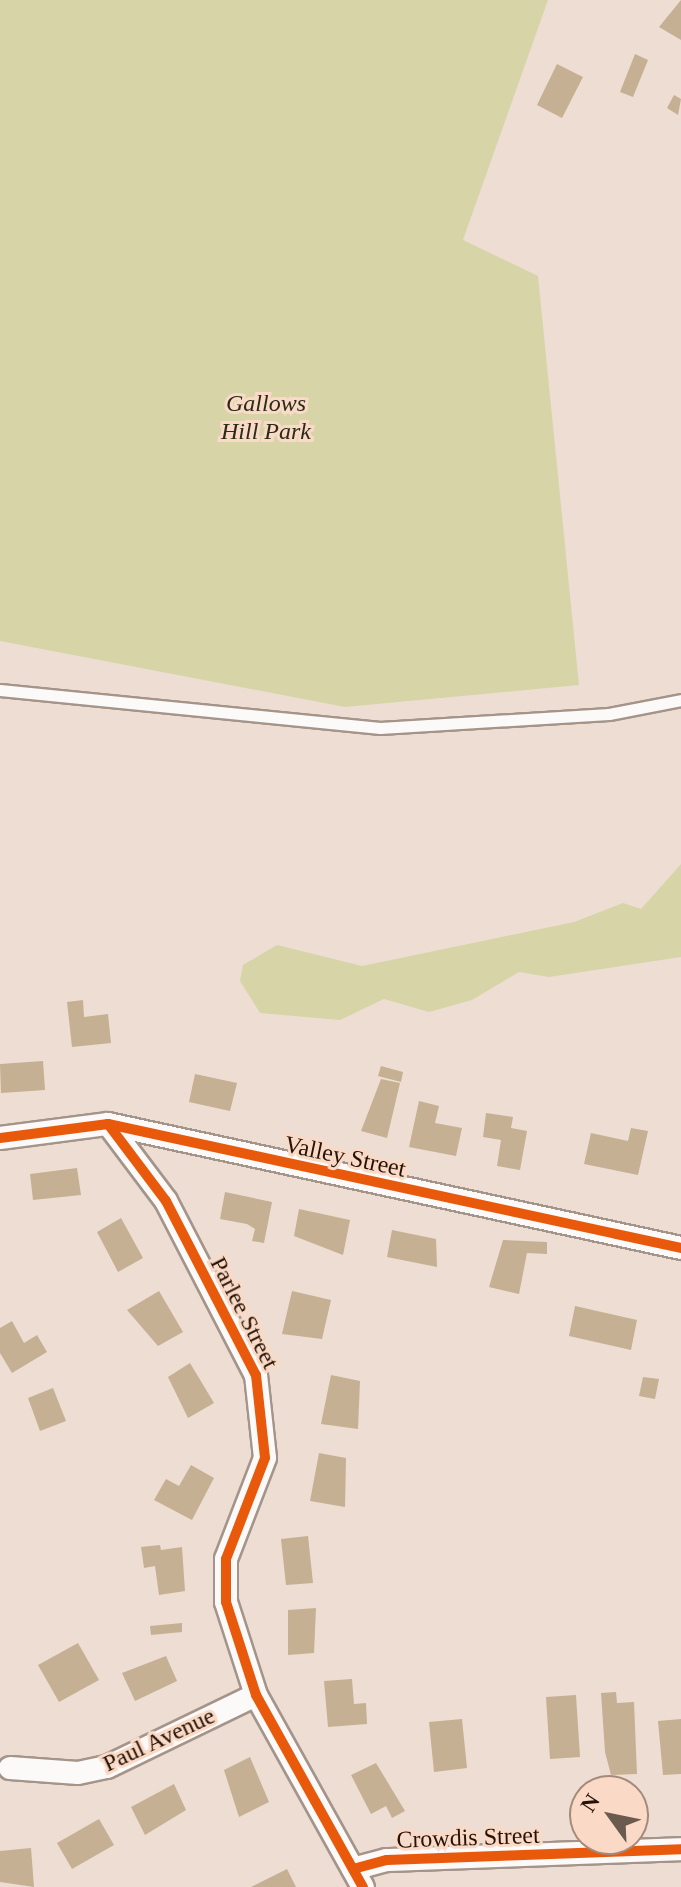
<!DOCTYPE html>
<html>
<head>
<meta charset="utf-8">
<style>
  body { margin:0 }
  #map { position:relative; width:681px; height:1887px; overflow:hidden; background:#eeddd2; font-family:Georgia,serif }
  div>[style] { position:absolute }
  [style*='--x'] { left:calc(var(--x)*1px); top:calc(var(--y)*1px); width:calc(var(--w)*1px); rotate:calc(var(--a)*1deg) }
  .green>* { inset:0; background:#d7d5a8 }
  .building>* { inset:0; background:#c5b093 }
  .roads { filter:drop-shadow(2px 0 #a49489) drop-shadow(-2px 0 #a49489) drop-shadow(0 2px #a49489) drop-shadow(0 -2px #a49489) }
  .service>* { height:11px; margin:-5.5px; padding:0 5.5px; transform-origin:5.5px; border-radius:5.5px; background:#fcfaf8 }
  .minor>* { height:22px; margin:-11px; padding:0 11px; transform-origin:11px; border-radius:11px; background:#fcfaf8 }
  .cycleway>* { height:10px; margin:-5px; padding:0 5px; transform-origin:5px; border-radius:5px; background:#e8590c }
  span { translate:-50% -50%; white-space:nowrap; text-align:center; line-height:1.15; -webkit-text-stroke:6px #fadac6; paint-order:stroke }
  .park-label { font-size:24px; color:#292c17; font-style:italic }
  .street-label { font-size:24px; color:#251307 }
  .north { position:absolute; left:569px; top:1775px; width:80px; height:80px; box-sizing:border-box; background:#fadac6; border:2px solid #a58a7a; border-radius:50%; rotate:303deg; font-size:22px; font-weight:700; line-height:32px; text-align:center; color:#251307 }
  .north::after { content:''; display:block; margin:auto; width:28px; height:36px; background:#6b5a4e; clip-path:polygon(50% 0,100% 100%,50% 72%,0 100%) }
</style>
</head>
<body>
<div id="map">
  <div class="green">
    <div style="clip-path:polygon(0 0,548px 0,463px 240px,538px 276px,579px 685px,345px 707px,0 641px)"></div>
    <div style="clip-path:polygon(681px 864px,681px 957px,549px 977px,519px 972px,472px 1000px,429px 1012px,384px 999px,340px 1020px,260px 1013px,240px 981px,243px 965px,277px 945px,362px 966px,574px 922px,623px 903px,641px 909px)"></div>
  </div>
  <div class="building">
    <div style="clip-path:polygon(681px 0,681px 40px,659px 27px)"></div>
    <div style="clip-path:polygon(635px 54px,648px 60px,633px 97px,620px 92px)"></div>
    <div style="clip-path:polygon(557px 64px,583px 77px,562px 118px,537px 105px)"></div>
    <div style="clip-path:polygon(674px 95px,681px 99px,678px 115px,667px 108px)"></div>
    <div style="clip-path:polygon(83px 1000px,84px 1017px,108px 1014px,111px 1043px,72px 1047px,67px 1002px)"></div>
    <div style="clip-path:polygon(43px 1061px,45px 1090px,1px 1093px,0 1064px)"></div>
    <div style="clip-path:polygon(381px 1066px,403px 1072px,401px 1082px,378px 1076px)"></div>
    <div style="clip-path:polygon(195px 1074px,237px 1083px,230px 1111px,189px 1102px)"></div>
    <div style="clip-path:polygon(381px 1079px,400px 1083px,387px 1138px,361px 1131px)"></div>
    <div style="clip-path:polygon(419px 1101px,439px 1106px,435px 1123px,462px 1128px,456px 1156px,409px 1147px)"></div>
    <div style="clip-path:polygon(486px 1113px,513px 1117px,511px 1128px,527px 1131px,520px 1170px,497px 1166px,501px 1140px,483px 1137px)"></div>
    <div style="clip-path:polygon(631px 1128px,648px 1131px,638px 1175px,584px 1164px,591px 1133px,628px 1141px)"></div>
    <div style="clip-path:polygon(77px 1168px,81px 1195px,33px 1200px,30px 1174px)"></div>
    <div style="clip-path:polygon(225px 1192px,272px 1202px,264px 1243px,252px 1241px,255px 1229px,247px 1224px,220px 1219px)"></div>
    <div style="clip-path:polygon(299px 1209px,350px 1220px,343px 1255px,294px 1236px)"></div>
    <div style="clip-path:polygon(121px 1218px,143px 1258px,118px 1272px,97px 1232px)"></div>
    <div style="clip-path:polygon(392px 1230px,436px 1239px,437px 1267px,387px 1257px)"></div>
    <div style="clip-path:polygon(503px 1240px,547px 1242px,547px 1254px,527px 1253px,519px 1294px,489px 1287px)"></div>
    <div style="clip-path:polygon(159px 1291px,183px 1332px,158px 1346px,127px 1310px)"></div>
    <div style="clip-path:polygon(292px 1291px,331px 1300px,322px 1339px,282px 1334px)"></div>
    <div style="clip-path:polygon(575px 1306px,637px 1320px,631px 1350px,569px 1336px)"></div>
    <div style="clip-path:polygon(12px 1321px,24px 1343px,37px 1335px,47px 1352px,12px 1373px,0 1353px,0 1328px)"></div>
    <div style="clip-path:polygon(190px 1363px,214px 1403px,188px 1418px,168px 1377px)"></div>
    <div style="clip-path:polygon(331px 1375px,360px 1381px,358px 1429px,321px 1424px)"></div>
    <div style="clip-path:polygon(643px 1377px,659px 1379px,655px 1399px,639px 1396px)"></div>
    <div style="clip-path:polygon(53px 1388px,66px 1421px,40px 1431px,28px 1398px)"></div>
    <div style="clip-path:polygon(319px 1453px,346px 1458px,345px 1507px,310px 1501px)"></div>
    <div style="clip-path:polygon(191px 1465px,214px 1478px,192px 1520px,154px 1500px,166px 1479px,179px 1486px)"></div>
    <div style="clip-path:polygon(308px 1536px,313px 1583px,286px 1585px,281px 1539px)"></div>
    <div style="clip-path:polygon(160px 1545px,161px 1550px,182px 1547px,185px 1591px,159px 1595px,155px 1566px,144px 1568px,141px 1547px)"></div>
    <div style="clip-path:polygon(316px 1608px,314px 1653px,288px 1655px,288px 1610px)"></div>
    <div style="clip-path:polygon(182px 1623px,182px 1632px,151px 1635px,150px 1626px)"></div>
    <div style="clip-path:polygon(78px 1643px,99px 1680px,59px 1702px,38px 1665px)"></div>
    <div style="clip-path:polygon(166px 1656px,177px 1681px,135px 1701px,122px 1673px)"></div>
    <div style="clip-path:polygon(352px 1679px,354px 1704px,366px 1703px,367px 1724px,328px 1727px,324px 1681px)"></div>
    <div style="clip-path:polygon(616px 1692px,617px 1703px,634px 1702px,637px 1774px,611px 1775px,605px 1752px,601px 1693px)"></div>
    <div style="clip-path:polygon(576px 1695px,580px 1757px,550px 1759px,546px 1697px)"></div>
    <div style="clip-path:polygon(462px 1719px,467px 1768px,434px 1772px,429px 1722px)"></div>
    <div style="clip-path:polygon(681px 1719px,681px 1774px,663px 1775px,658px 1721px)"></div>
    <div style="clip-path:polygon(250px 1757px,269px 1802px,239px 1817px,224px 1770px)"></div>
    <div style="clip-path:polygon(376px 1763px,405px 1811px,392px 1818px,386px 1806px,371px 1814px,351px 1775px)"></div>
    <div style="clip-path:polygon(174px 1784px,186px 1810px,145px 1835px,131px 1807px)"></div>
    <div style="clip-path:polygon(99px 1819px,114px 1845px,72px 1869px,57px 1843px)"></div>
    <div style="clip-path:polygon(31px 1848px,34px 1887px,0 1882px,0 1851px)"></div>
    <div style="clip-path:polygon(287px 1869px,296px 1887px,251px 1887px)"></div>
  </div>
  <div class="roads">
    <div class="service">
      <div style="--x:0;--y:690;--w:382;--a:5.7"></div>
      <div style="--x:380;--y:728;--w:229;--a:-3.5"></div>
      <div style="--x:609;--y:714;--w:73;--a:-11"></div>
    </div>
    <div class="minor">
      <div style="--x:108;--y:1124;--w:96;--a:53"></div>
      <div style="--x:166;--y:1201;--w:196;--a:62.7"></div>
      <div style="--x:256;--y:1375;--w:83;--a:83.8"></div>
      <div style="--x:265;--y:1458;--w:108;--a:111.1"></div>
      <div style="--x:226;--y:1559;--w:43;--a:90"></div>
      <div style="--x:226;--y:1602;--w:98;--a:72.1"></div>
      <div style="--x:256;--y:1695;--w:220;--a:60.9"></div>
      <div style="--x:0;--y:1138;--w:109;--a:-7.4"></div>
      <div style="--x:108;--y:1124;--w:586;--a:12.21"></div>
      <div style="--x:10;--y:1768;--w:68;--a:4.2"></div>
      <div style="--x:78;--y:1773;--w:30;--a:-12"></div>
      <div style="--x:107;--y:1767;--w:165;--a:-25.8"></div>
      <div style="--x:353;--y:1869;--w:35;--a:-15"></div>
      <div style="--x:387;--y:1860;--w:294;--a:-2.1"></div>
    </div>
  </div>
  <div class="cycleway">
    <div style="--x:108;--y:1124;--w:96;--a:53"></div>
    <div style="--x:166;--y:1201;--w:196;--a:62.7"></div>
    <div style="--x:256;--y:1375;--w:83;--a:83.8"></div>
    <div style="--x:265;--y:1458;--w:108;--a:111.1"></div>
    <div style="--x:226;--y:1559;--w:43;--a:90"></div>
    <div style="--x:226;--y:1602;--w:98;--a:72.1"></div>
    <div style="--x:256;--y:1695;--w:220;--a:60.9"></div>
    <div style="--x:0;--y:1138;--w:109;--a:-7.4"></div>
    <div style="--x:108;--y:1124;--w:586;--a:12.21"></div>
    <div style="--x:353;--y:1869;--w:35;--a:-15"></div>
    <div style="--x:387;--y:1860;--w:294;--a:-2.1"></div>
  </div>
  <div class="park-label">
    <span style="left:266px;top:418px">Gallows<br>Hill Park</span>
  </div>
  <div class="street-label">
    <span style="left:345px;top:1157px;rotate:12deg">Valley Street</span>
    <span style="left:244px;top:1313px;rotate:63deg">Parlee Street</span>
    <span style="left:159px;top:1740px;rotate:-25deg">Paul Avenue</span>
    <span style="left:468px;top:1838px;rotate:-2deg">Crowdis Street</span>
  </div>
  <div class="north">N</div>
</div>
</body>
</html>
